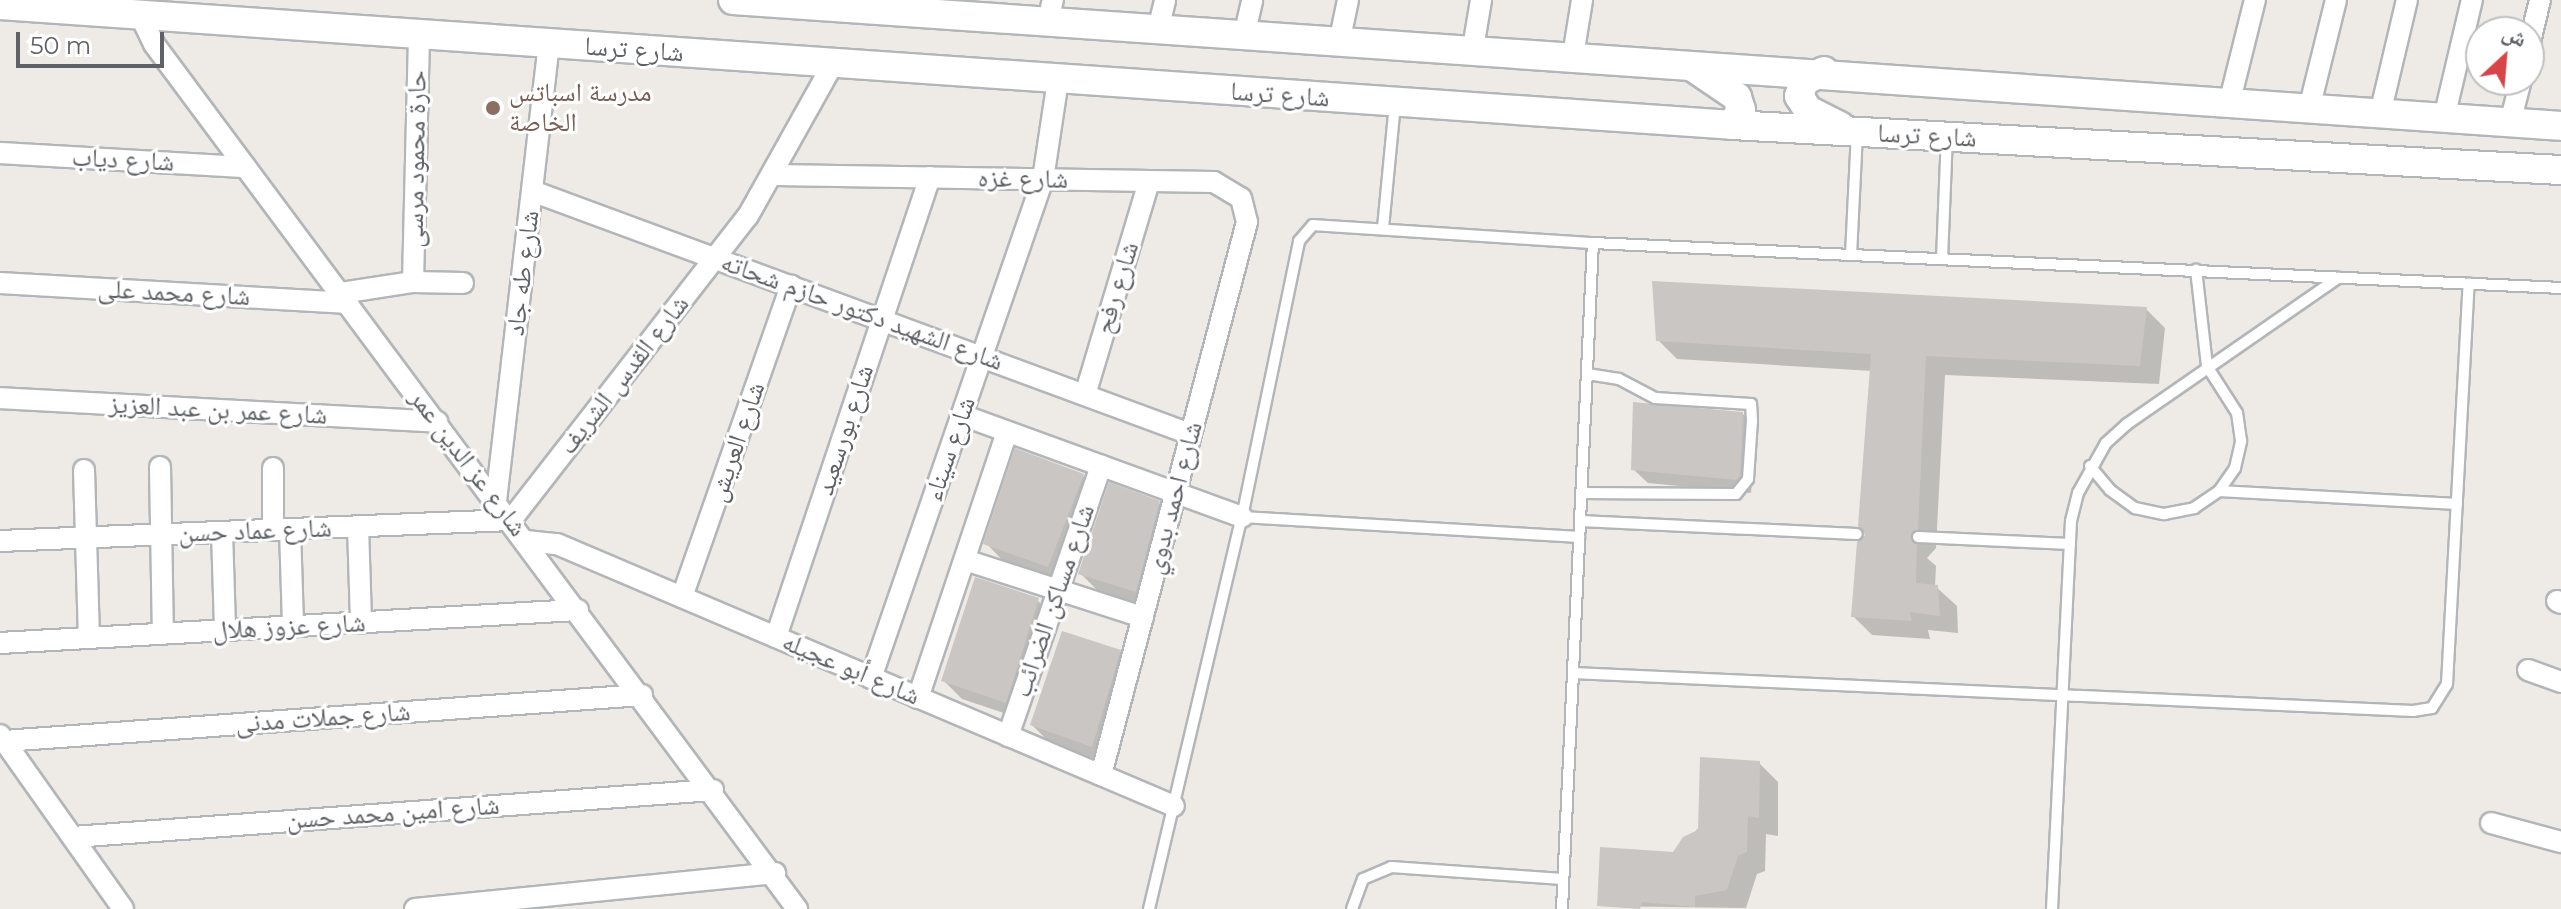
<!DOCTYPE html>
<html>
<head>
<meta charset="utf-8">
<style>
  body { margin:0 }
  #map { position:relative; width:2561px; height:909px; overflow:hidden; background:#eeebe6; font-family:Montserrat,"Noto Naskh Arabic",sans-serif }
  div>[style] { position:absolute }
  [style*='--x'] { left:calc(var(--x)*1px); top:calc(var(--y)*1px); width:calc(var(--w)*1px); rotate:calc(var(--a)*1deg) }
  .shadow>* { inset:0; background:#0003 }
  .building>* { inset:0; background:#cac6c3 }
  .roads { filter:drop-shadow(2px 0 #b3b6b9) drop-shadow(-2px 0 #b3b6b9) drop-shadow(0 2px #b3b6b9) drop-shadow(0 -2px #b3b6b9) }
  .service>* { height:10px; margin:-5px; padding:0 5px; transform-origin:5px; border-radius:5px; background:#fff }
  .minor>* { height:20px; margin:-10px; padding:0 10px; transform-origin:10px; border-radius:10px; background:#fff }
  .secondary>* { height:28px; margin:-14px; padding:0 14px; transform-origin:14px; border-radius:14px; background:#fff }
  .dots>* { width:22px; height:22px; translate:-50% -50%; box-sizing:border-box; border:4px solid #fff; border-radius:50% }
  span { translate:-50% -50%; white-space:nowrap; text-align:center; line-height:1.15; -webkit-text-stroke:6px #fff; paint-order:stroke }
  .street-label { font-size:26px; color:#5e6165 }
  .education-label { font-size:26px; color:#785e54 }
  .left { translate:0 -50%; text-align:left }
  .north { position:absolute; left:2465px; top:16px; width:80px; height:80px; box-sizing:border-box; background:#fff; border:2px solid #bfc0c1; border-radius:50%; rotate:26deg; font-size:22px; font-weight:700; line-height:32px; text-align:center; color:#5e6165 }
  .north::after { content:''; display:block; margin:auto; width:28px; height:36px; background:#d64548; clip-path:polygon(50% 0,100% 100%,50% 72%,0 100%) }
  .scale { position:absolute; left:16px; top:32px; width:148px; height:36px; box-sizing:border-box; border:4px solid #5e6165; border-top:0; padding-left:10px; font-size:24px; line-height:28px; white-space:nowrap; color:#5e6165; -webkit-text-stroke:6px #fff; paint-order:stroke }
</style>
</head>
<body>
<div id="map">
  <div class="shadow">
    <div style="clip-path:polygon(2146px 309px,2165px 328px,2159px 384px,1945px 375px,1936px 548px,1927px 558px,1936px 566px,1935px 586px,1957px 606px,1958px 633px,1928px 630px,1930px 639px,1872px 635px,1853px 616px,1868px 535px,1872px 371px,1677px 359px,1658px 340px)"></div>
    <div style="clip-path:polygon(1742px 413px,1756px 428px,1751px 493px,1648px 483px,1633px 469px)"></div>
    <div style="clip-path:polygon(1016px 451px,1083px 476px,1102px 495px,1072px 584px,1004px 562px,986px 543px)"></div>
    <div style="clip-path:polygon(1159px 503px,1178px 522px,1155px 610px,1099px 592px,1080px 573px)"></div>
    <div style="clip-path:polygon(1037px 600px,1056px 619px,1025px 720px,962px 699px,943px 680px)"></div>
    <div style="clip-path:polygon(1120px 651px,1139px 670px,1111px 764px,1051px 744px,1032px 725px)"></div>
    <div style="clip-path:polygon(1759px 763px,1778px 782px,1778px 836px,1766px 834px,1765px 871px,1757px 874px,1746px 908px,1599px 906px,1674px 854px)"></div>
  </div>
  <div class="building">
    <div style="clip-path:polygon(1652px 281px,2147px 307px,2140px 366px,1926px 356px,1918px 529px,1910px 537px,1917px 545px,1916px 583px,1938px 585px,1940px 616px,1910px 612px,1912px 621px,1851px 617px,1857px 542px,1865px 535px,1858px 526px,1871px 354px,1656px 341px)"></div>
    <div style="clip-path:polygon(1633px 402px,1743px 412px,1740px 476px,1737px 480px,1631px 470px)"></div>
    <div style="clip-path:polygon(1015px 448px,1084px 474px,1048px 567px,983px 544px)"></div>
    <div style="clip-path:polygon(1109px 482px,1160px 501px,1136px 592px,1078px 574px)"></div>
    <div style="clip-path:polygon(975px 577px,1039px 598px,1006px 703px,941px 681px)"></div>
    <div style="clip-path:polygon(1062px 631px,1121px 650px,1092px 747px,1030px 725px)"></div>
    <div style="clip-path:polygon(1700px 757px,1760px 761px,1759px 818px,1748px 816px,1747px 852px,1738px 856px,1727px 890px,1695px 896px,1695px 907px,1642px 902px,1640px 909px,1597px 906px,1600px 847px,1673px 852px,1683px 837px,1698px 830px)"></div>
  </div>
  <div class="roads">
    <div class="service">
      <div style="--x:1383;--y:228;--w:126;--a:-84.5"></div>
      <div style="--x:1851;--y:255;--w:121;--a:-87.2"></div>
      <div style="--x:1942;--y:259;--w:122;--a:-87.7"></div>
      <div style="--x:2090;--y:466;--w:31;--a:50"></div>
      <div style="--x:2110;--y:490;--w:31;--a:36"></div>
      <div style="--x:2135;--y:508;--w:30;--a:12"></div>
      <div style="--x:2164;--y:514;--w:31;--a:-11"></div>
      <div style="--x:2194;--y:508;--w:30;--a:-34"></div>
      <div style="--x:2219;--y:491;--w:28;--a:-55"></div>
      <div style="--x:2235;--y:468;--w:28;--a:-77"></div>
      <div style="--x:2241;--y:441;--w:28;--a:-98"></div>
      <div style="--x:2237;--y:413;--w:56;--a:-122.6"></div>
      <div style="--x:2207;--y:366;--w:97;--a:-96.5"></div>
      <div style="--x:2219;--y:491;--w:238;--a:3.1"></div>
      <div style="--x:1581;--y:493;--w:155;--a:0.4"></div>
      <div style="--x:1736;--y:494;--w:19;--a:-51"></div>
      <div style="--x:1748;--y:479;--w:58;--a:-86.1"></div>
      <div style="--x:1752;--y:421;--w:17;--a:-93"></div>
      <div style="--x:1751;--y:404;--w:96;--a:-176.4"></div>
      <div style="--x:1655;--y:398;--w:41;--a:-152.2"></div>
      <div style="--x:1619;--y:379;--w:32;--a:-171"></div>
      <div style="--x:1242;--y:517;--w:338;--a:3.4"></div>
      <div style="--x:1580;--y:521;--w:277;--a:2.7"></div>
      <div style="--x:1918;--y:537;--w:152;--a:2.6"></div>
      <div style="--x:1573;--y:673;--w:841;--a:2.59"></div>
      <div style="--x:2413;--y:711;--w:19;--a:-9"></div>
      <div style="--x:2432;--y:708;--w:28;--a:-58"></div>
      <div style="--x:2447;--y:684;--w:401;--a:-86.9"></div>
      <div style="--x:1149;--y:909;--w:403;--a:-76.7"></div>
      <div style="--x:1242;--y:517;--w:282;--a:-78.3"></div>
      <div style="--x:1299;--y:241;--w:21;--a:-49"></div>
      <div style="--x:1313;--y:225;--w:281;--a:3.7"></div>
      <div style="--x:1593;--y:243;--w:969;--a:2.66"></div>
      <div style="--x:1352;--y:909;--w:32;--a:-70"></div>
      <div style="--x:1363;--y:879;--w:30;--a:-23"></div>
      <div style="--x:1391;--y:867;--w:172;--a:4"></div>
      <div style="--x:1562;--y:909;--w:667;--a:-87.34"></div>
      <div style="--x:2052;--y:909;--w:388;--a:-87.2"></div>
      <div style="--x:2071;--y:521;--w:29;--a:-76"></div>
      <div style="--x:2078;--y:493;--w:57;--a:-60.8"></div>
      <div style="--x:2106;--y:443;--w:28;--a:-42"></div>
      <div style="--x:2127;--y:424;--w:257;--a:-34.7"></div>
    </div>
    <div class="minor">
      <div style="--x:140;--y:15;--w:32;--a:64"></div>
      <div style="--x:154;--y:44;--w:1078;--a:53.37"></div>
      <div style="--x:1048;--y:21;--w:22;--a:-77"></div>
      <div style="--x:1158;--y:29;--w:30;--a:-76"></div>
      <div style="--x:1244;--y:36;--w:37;--a:-77"></div>
      <div style="--x:1339;--y:43;--w:44;--a:-78.2"></div>
      <div style="--x:2529;--y:46;--w:47;--a:-76.6"></div>
      <div style="--x:1472;--y:54;--w:55;--a:-80.5"></div>
      <div style="--x:1572;--y:62;--w:63;--a:-80.8"></div>
      <div style="--x:2229;--y:104;--w:107;--a:-76"></div>
      <div style="--x:2309;--y:109;--w:112;--a:-76.1"></div>
      <div style="--x:2380;--y:114;--w:117;--a:-76.7"></div>
      <div style="--x:2444;--y:118;--w:121;--a:-76.7"></div>
      <div style="--x:2510;--y:123;--w:44;--a:-75.7"></div>
      <div style="--x:0;--y:153;--w:246;--a:3.3"></div>
      <div style="--x:775;--y:175;--w:439;--a:0.9"></div>
      <div style="--x:1214;--y:182;--w:31;--a:31"></div>
      <div style="--x:1241;--y:198;--w:25;--a:76"></div>
      <div style="--x:1247;--y:222;--w:572;--a:104.79"></div>
      <div style="--x:532;--y:191;--w:701;--a:20.27"></div>
      <div style="--x:413;--y:282;--w:247;--a:-88.6"></div>
      <div style="--x:0;--y:283;--w:349;--a:3.3"></div>
      <div style="--x:341;--y:293;--w:73;--a:-8.7"></div>
      <div style="--x:413;--y:282;--w:50;--a:1.1"></div>
      <div style="--x:1085;--y:395;--w:223;--a:-73.3"></div>
      <div style="--x:0;--y:398;--w:438;--a:3.1"></div>
      <div style="--x:962;--y:415;--w:298;--a:20"></div>
      <div style="--x:160;--y:467;--w:167;--a:89"></div>
      <div style="--x:84;--y:470;--w:168;--a:88.3"></div>
      <div style="--x:496;--y:501;--w:460;--a:-83.4"></div>
      <div style="--x:358;--y:526;--w:97;--a:88.2"></div>
      <div style="--x:290;--y:529;--w:98;--a:88.2"></div>
      <div style="--x:273;--y:530;--w:62;--a:-90"></div>
      <div style="--x:222;--y:532;--w:98;--a:88.2"></div>
      <div style="--x:0;--y:541;--w:511;--a:-2.35"></div>
      <div style="--x:511;--y:520;--w:385;--a:-52.1"></div>
      <div style="--x:748;--y:216;--w:174;--a:-60.8"></div>
      <div style="--x:526;--y:541;--w:31;--a:6"></div>
      <div style="--x:557;--y:544;--w:670;--a:23.01"></div>
      <div style="--x:965;--y:560;--w:187;--a:17.8"></div>
      <div style="--x:682;--y:597;--w:330;--a:-70.7"></div>
      <div style="--x:2557;--y:601;--w:4;--a:27"></div>
      <div style="--x:776;--y:637;--w:485;--a:-71.5"></div>
      <div style="--x:0;--y:643;--w:579;--a:-3.27"></div>
      <div style="--x:2528;--y:670;--w:35;--a:20"></div>
      <div style="--x:871;--y:678;--w:528;--a:-70.98"></div>
      <div style="--x:1043;--y:179;--w:100;--a:-81.4"></div>
      <div style="--x:918;--y:698;--w:280;--a:-71.5"></div>
      <div style="--x:0;--y:735;--w:213;--a:54.7"></div>
      <div style="--x:1008;--y:736;--w:286;--a:-71"></div>
      <div style="--x:4;--y:741;--w:640;--a:-4.12"></div>
      <div style="--x:2491;--y:823;--w:73;--a:15.2"></div>
      <div style="--x:73;--y:837;--w:642;--a:-4.2"></div>
      <div style="--x:415;--y:909;--w:362;--a:-5.7"></div>
    </div>
    <div class="secondary">
      <div style="--x:733;--y:0;--w:1832;--a:3.94"></div>
      <div style="--x:0;--y:5;--w:1736;--a:3.96"></div>
      <div style="--x:1732;--y:125;--w:830;--a:3.11"></div>
      <div style="--x:1694;--y:68;--w:52;--a:34"></div>
      <div style="--x:1737;--y:97;--w:14;--a:73"></div>
      <div style="--x:1741;--y:110;--w:17;--a:121"></div>
      <div style="--x:1824;--y:71;--w:22;--a:153"></div>
      <div style="--x:1804;--y:81;--w:16;--a:108"></div>
      <div style="--x:1799;--y:96;--w:17;--a:57"></div>
      <div style="--x:1808;--y:110;--w:36;--a:27"></div>
    </div>
  </div>
  <div class="dots">
    <div style="left:493px;top:108px;background:#8d6e63"></div>
  </div>
  <div class="street-label">
    <span style="left:634px;top:50px;rotate:4deg">شارع ترسا</span>
    <span style="left:1280px;top:95px;rotate:4deg">شارع ترسا</span>
    <span style="left:1927px;top:136px;rotate:3deg">شارع ترسا</span>
    <span style="left:416px;top:159px;rotate:-89deg">حارة محمود مرسى</span>
    <span style="left:123px;top:160px;rotate:3deg">شارع دياب</span>
    <span style="left:1023px;top:179px;rotate:1deg">شارع غزه</span>
    <span style="left:523px;top:273px;rotate:-83deg">شارع طه جاد</span>
    <span style="left:1117px;top:288px;rotate:-73deg">شارع رفح</span>
    <span style="left:174px;top:293px;rotate:3deg">شارع محمد على</span>
    <span style="left:862px;top:312px;rotate:20deg">شارع الشهيد دكتور حازم شحاته</span>
    <span style="left:624px;top:375px;rotate:-52deg">شارع القدس الشريف</span>
    <span style="left:218px;top:410px;rotate:3deg">شارع عمر بن عبد العزيز</span>
    <span style="left:845px;top:430px;rotate:-72deg">شارع بورسعيد</span>
    <span style="left:737px;top:442px;rotate:-71deg">شارع العريش</span>
    <span style="left:950px;top:449px;rotate:-71deg">شارع سيناء</span>
    <span style="left:468px;top:463px;rotate:53deg">شارع عز الدين عمر</span>
    <span style="left:1174px;top:498px;rotate:-75deg">شارع احمد بدوي</span>
    <span style="left:255px;top:531px;rotate:-2deg">شارع عماد حسن</span>
    <span style="left:1054px;top:601px;rotate:-71deg">شارع مساكن الضرائب</span>
    <span style="left:289px;top:627px;rotate:-3deg">شارع عزوز هلال</span>
    <span style="left:851px;top:669px;rotate:23deg">شارع أبو عجيله</span>
    <span style="left:323px;top:718px;rotate:-4deg">شارع جملات مدنى</span>
    <span style="left:393px;top:813px;rotate:-4deg">شارع امين محمد حسن</span>
  </div>
  <div class="education-label">
    <span class="left" style="left:509px;top:108px">مدرسة اسباتس<br>الخاصة</span>
  </div>
  <div class="north">ش</div>
  <div class="scale">50 m</div>
</div>
</body>
</html>
